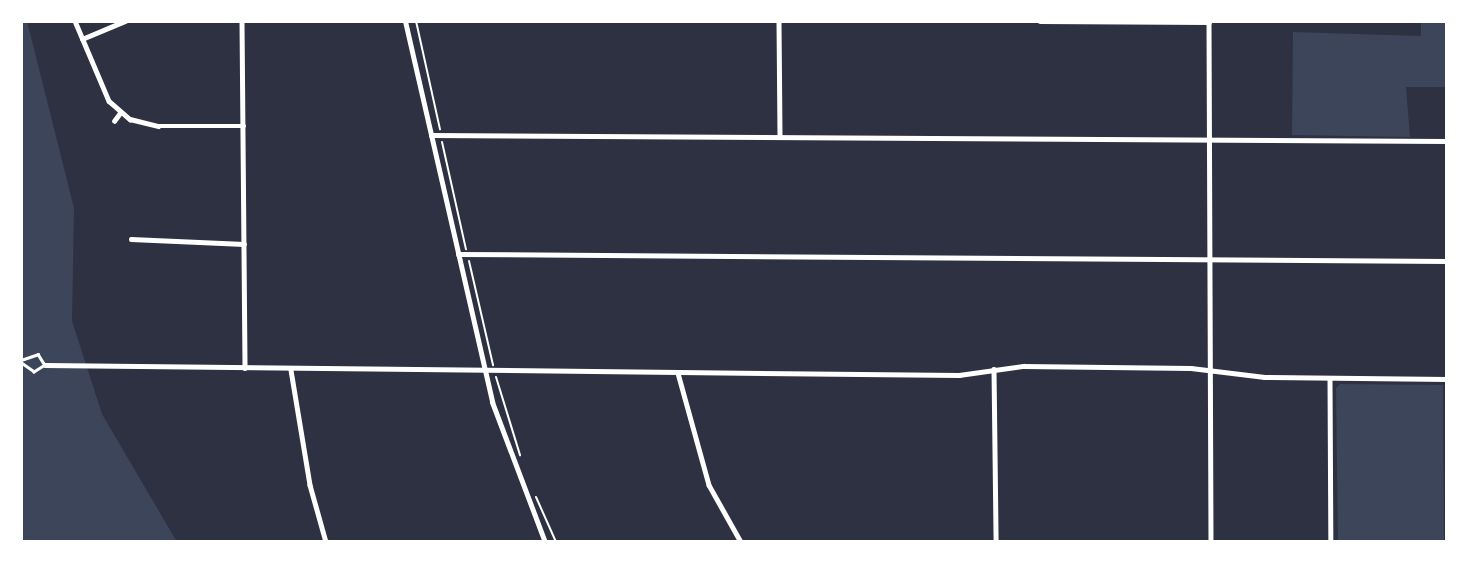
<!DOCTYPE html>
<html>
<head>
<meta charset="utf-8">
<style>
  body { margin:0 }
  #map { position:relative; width:1468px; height:563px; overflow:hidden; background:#2d3142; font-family:Poppins,sans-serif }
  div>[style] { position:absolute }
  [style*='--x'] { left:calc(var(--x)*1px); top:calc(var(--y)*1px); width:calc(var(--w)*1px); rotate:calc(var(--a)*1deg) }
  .green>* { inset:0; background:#3c4559 }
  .path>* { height:2px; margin:-1px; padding:0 1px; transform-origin:1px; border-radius:1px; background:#fff }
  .service>* { height:2.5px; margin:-1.25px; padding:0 1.25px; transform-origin:1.25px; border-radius:1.25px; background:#fff }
  .minor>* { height:4.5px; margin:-2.25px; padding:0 2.25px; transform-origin:2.25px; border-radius:2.25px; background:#fff }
  .tertiary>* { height:5px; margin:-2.5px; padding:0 2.5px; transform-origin:2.5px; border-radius:2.5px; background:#fff }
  span { translate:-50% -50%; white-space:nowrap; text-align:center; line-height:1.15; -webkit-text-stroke:5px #fff; paint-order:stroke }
  .frame { position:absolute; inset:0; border:23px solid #fff; pointer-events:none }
</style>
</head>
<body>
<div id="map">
  <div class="green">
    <div style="clip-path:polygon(21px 21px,27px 21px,74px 208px,72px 321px,102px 414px,177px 542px,21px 542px)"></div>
    <div style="clip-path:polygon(1421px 21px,1447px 21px,1447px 87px,1406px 87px,1410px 137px,1292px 135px,1293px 32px,1421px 36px)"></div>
    <div style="clip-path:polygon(1340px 384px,1443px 385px,1444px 542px,1338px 542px,1336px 388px)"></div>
  </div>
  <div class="path">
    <div style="--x:416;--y:21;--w:111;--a:77.5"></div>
    <div style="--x:442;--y:142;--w:110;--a:77.4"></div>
    <div style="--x:469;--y:261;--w:107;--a:77"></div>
    <div style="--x:496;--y:377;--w:82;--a:72.9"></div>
    <div style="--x:536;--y:497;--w:49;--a:66"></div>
  </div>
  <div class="service">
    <div style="--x:21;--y:360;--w:18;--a:-19"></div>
    <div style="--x:38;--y:354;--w:13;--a:58"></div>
    <div style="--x:45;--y:365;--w:13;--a:148"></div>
    <div style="--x:34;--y:372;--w:16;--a:-145"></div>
  </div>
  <div class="minor">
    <div style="--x:75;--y:21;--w:87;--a:67"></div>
    <div style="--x:109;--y:101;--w:28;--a:41"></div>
    <div style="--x:130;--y:119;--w:29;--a:14"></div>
    <div style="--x:158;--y:126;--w:86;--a:0"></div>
    <div style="--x:242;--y:21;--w:347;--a:89.5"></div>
    <div style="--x:779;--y:21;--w:116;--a:89.5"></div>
    <div style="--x:1040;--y:21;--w:169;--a:0.3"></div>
    <div style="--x:1209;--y:21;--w:521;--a:89.78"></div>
    <div style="--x:82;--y:39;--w:47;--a:-22.7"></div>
    <div style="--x:114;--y:121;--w:10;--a:-53"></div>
    <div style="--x:431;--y:135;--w:1016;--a:0.34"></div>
    <div style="--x:131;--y:239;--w:113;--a:2.5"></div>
    <div style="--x:458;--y:254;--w:989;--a:0.41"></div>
    <div style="--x:45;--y:365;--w:914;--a:0.63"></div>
    <div style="--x:959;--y:375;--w:65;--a:-8"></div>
    <div style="--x:1023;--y:366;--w:168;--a:0.7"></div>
    <div style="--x:1191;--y:368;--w:74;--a:7"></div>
    <div style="--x:1264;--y:377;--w:183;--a:0.6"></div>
    <div style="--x:994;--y:369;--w:173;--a:89.3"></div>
    <div style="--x:291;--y:370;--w:117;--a:80.6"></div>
    <div style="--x:310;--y:485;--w:59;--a:74.3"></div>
    <div style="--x:678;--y:373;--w:116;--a:74.5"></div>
    <div style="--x:709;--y:485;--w:65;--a:60.7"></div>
    <div style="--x:1330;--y:378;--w:164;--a:89.7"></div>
  </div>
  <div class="tertiary">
    <div style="--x:405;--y:21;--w:391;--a:77.1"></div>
    <div style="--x:492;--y:402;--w:150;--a:69.3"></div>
  </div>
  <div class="frame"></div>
</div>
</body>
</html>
